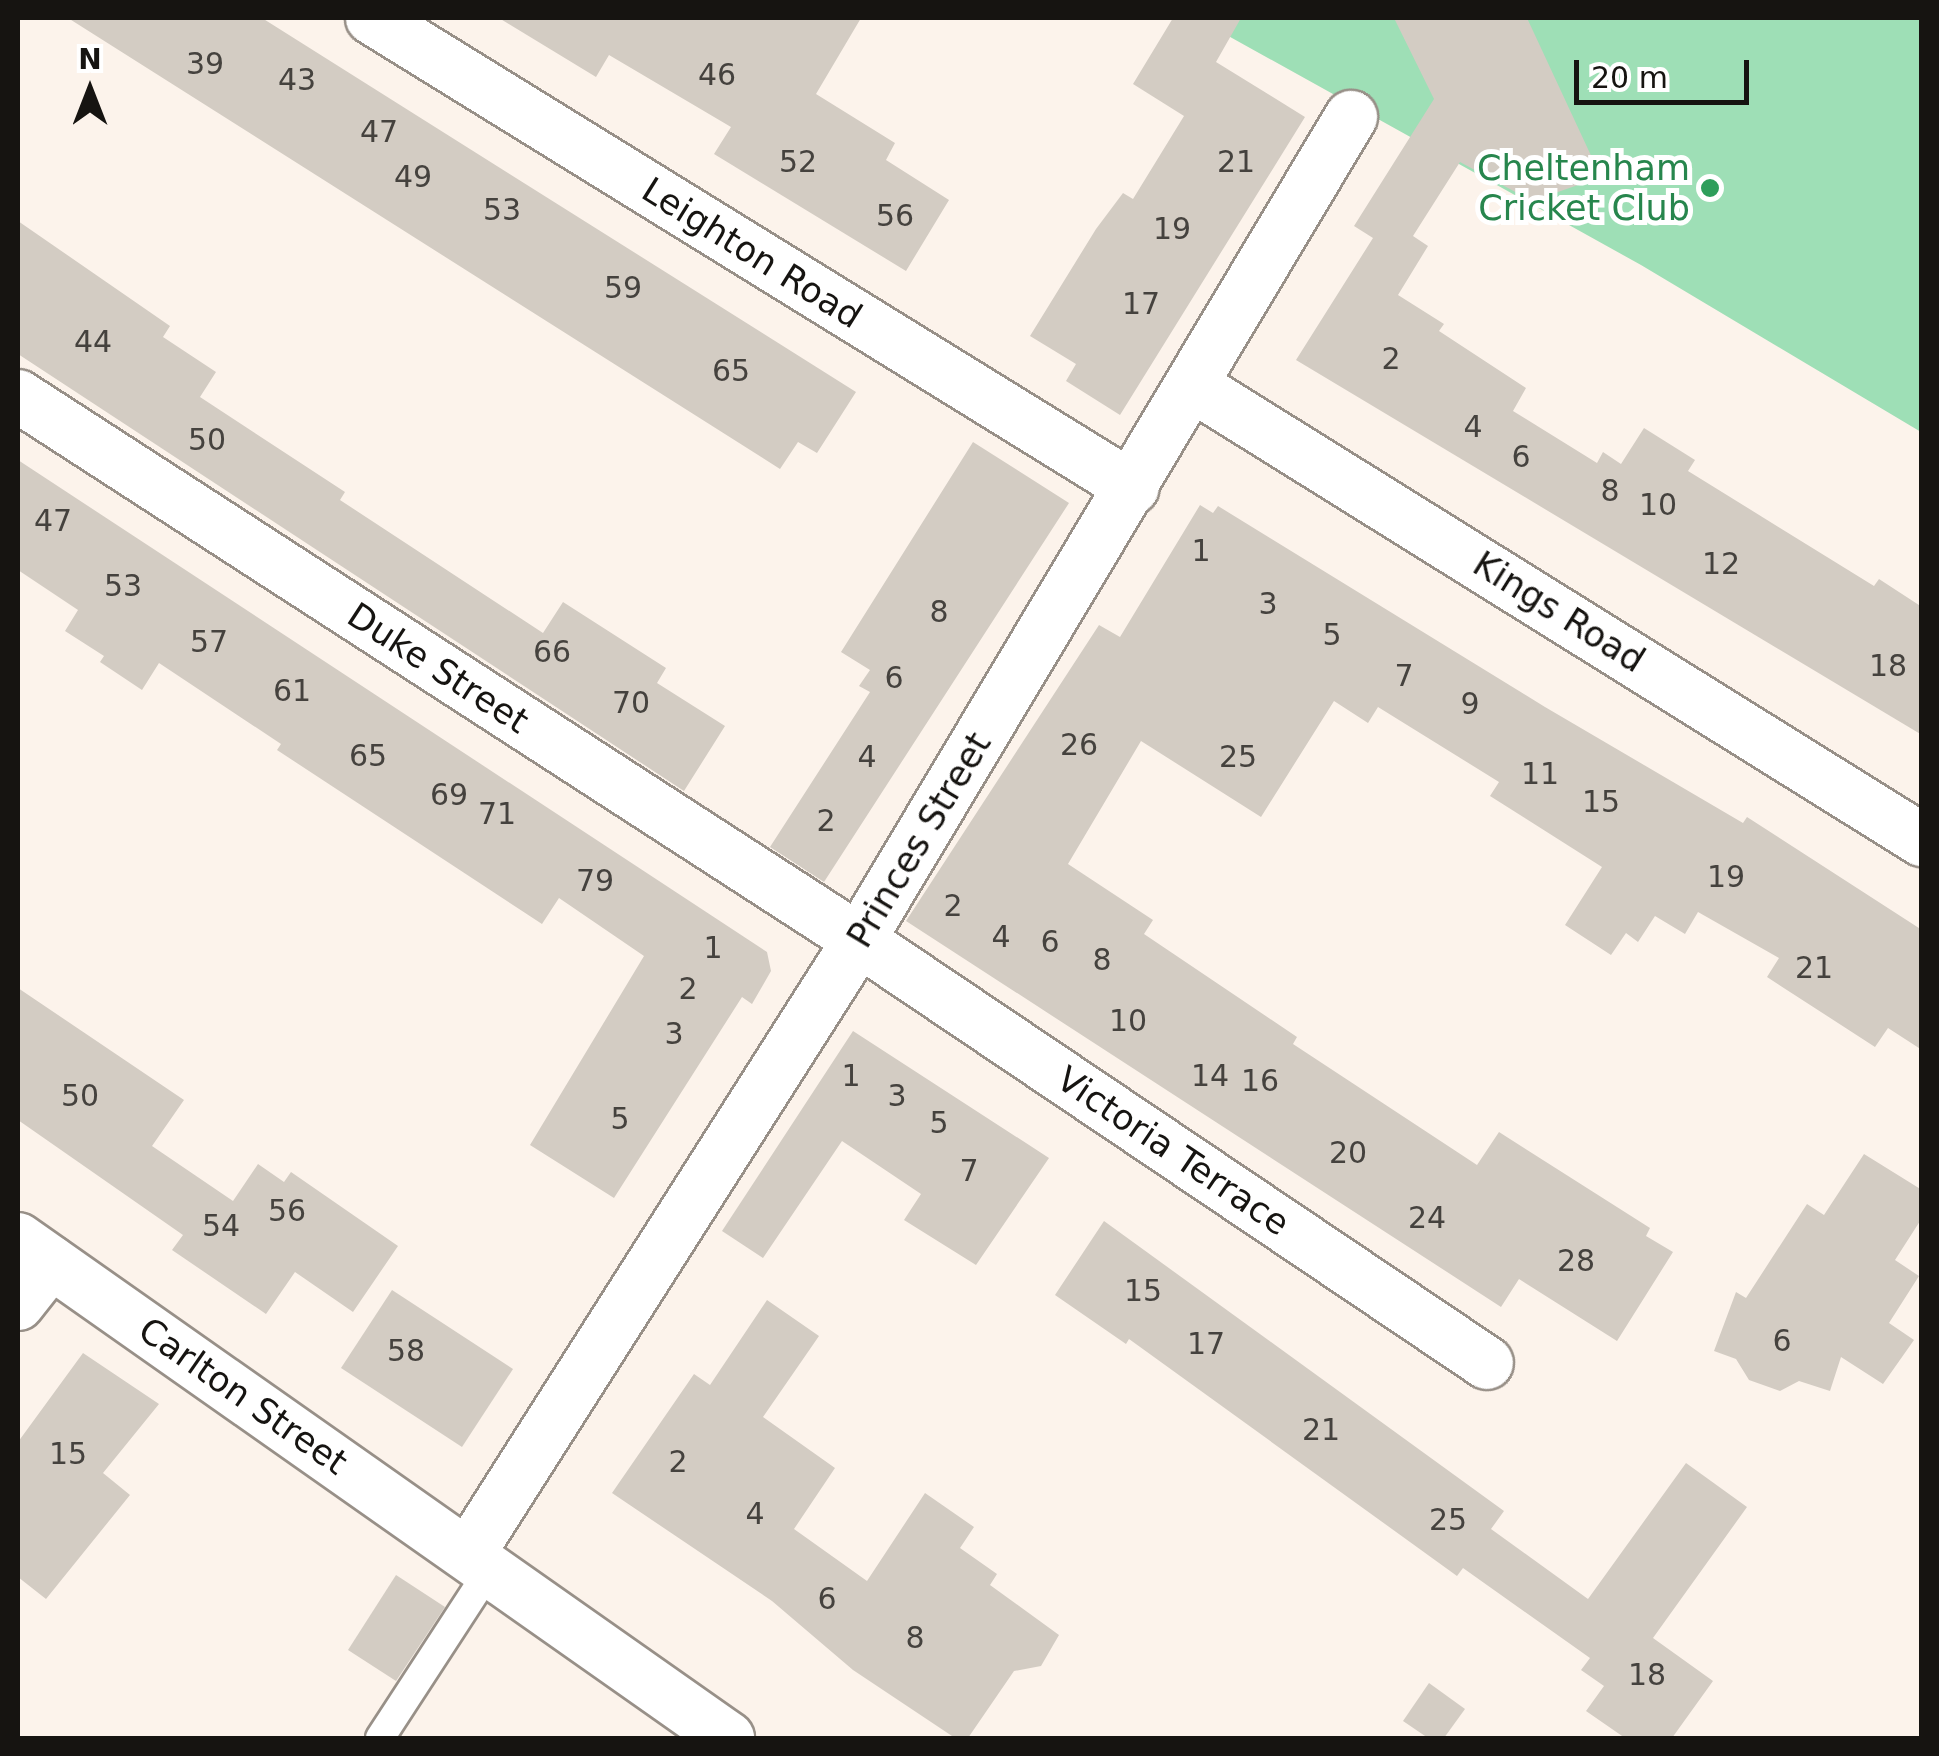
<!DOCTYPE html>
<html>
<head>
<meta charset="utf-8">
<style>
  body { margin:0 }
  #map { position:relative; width:1939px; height:1756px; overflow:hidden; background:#fcf3eb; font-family:"DejaVu Sans",sans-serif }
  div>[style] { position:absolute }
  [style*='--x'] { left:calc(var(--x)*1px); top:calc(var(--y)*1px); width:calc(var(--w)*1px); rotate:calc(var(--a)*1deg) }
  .green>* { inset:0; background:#9edfb6 }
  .building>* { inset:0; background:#d3ccc3 }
  .roads { filter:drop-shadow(2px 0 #989088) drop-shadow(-2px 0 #989088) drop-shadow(0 2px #989088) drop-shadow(0 -2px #989088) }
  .lane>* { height:28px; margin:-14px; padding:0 14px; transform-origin:14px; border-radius:14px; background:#fff }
  .street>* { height:52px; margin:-26px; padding:0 26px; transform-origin:26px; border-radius:26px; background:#fff }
  .dots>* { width:28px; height:28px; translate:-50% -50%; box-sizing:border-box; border:5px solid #fff; border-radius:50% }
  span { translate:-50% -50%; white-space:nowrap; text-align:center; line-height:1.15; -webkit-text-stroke:10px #fff; paint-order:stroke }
  .number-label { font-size:30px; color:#45423e }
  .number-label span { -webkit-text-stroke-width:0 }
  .leisure-label { font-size:35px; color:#27864d }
  .right { translate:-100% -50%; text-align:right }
  .street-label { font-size:35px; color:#161411 }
  .frame { position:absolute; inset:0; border:20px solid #161411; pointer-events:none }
  .north { position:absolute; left:40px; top:40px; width:100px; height:100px; -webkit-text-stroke:8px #fff; paint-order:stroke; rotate:0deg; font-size:28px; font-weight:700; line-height:40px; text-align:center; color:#161411 }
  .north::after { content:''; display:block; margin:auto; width:35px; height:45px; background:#161411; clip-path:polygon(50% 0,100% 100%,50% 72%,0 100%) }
  .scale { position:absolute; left:1574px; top:60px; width:175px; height:45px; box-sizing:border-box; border:5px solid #161411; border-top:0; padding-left:12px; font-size:30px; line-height:35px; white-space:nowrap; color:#161411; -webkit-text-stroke:8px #fff; paint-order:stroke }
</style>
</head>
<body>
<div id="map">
  <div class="green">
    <div style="clip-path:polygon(1196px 18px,1921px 18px,1921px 432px,1641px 265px)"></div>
  </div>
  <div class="building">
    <div style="clip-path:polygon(68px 18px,262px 18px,856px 392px,817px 453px,798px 442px,780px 469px)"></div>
    <div style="clip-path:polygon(499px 18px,861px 18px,816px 94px,895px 143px,886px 160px,949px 200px,906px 271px,714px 154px,731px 127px,609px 55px,596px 77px)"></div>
    <div style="clip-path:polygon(1173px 18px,1241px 18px,1216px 62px,1305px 117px,1120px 415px,1066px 381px,1076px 364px,1030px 336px,1096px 229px,1123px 193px,1133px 199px,1184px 116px,1133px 84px)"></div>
    <div style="clip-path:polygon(1394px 18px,1527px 18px,1601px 177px,1532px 201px,1460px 162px,1413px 236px,1428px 246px,1398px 295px,1444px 324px,1439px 331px,1526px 388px,1513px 411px,1597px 463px,1603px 452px,1621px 464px,1644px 428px,1695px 460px,1688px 471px,1874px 586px,1879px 579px,1922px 607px,1922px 735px,1296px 360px,1373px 238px,1354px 226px,1434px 99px)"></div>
    <div style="clip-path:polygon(18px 221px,170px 326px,163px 337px,216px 372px,200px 397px,345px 492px,340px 500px,543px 633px,563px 602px,666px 668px,657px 683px,725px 726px,684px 791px,18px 354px)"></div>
    <div style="clip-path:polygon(973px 442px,1069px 503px,824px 882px,770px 847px,870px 692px,859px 686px,870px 670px,841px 652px)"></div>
    <div style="clip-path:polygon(18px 460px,767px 952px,771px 971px,752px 1004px,742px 997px,614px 1198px,530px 1145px,644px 956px,559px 898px,542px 924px,277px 750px,281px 744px,159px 663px,142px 690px,100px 662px,104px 656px,65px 631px,78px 610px,18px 570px)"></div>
    <div style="clip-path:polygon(1200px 505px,1213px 513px,1218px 506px,1545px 707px,1743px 823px,1747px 817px,1922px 930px,1922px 1050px,1888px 1028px,1875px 1047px,1767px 977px,1779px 958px,1698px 912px,1685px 934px,1655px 916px,1638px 942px,1626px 933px,1611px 955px,1565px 925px,1602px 867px,1490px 796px,1499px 782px,1378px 707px,1368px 723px,1334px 701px,1261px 817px,1141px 741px,1068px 864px,1153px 920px,1144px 934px,1297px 1037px,1293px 1044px,1477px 1165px,1499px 1132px,1650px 1228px,1646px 1236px,1673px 1252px,1617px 1341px,1519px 1279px,1501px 1307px,906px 921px,1099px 625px,1120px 637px)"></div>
    <div style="clip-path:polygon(18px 988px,184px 1100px,152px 1146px,233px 1201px,258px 1164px,284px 1182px,291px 1172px,398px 1246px,353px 1312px,295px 1272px,266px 1314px,172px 1250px,183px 1235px,18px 1120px)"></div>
    <div style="clip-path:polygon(853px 1031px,1049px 1158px,976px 1265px,904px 1220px,921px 1194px,842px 1141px,763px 1258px,722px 1231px)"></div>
    <div style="clip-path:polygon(1864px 1154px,1922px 1190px,1922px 1218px,1895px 1260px,1919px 1276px,1889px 1323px,1914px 1340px,1883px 1384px,1841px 1357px,1830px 1391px,1799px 1381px,1780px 1391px,1749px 1380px,1736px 1359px,1714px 1351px,1736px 1292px,1746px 1298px,1807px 1204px,1824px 1215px)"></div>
    <div style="clip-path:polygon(1104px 1221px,1504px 1511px,1491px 1529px,1588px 1599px,1686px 1463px,1747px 1507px,1653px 1638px,1713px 1681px,1672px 1738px,1625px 1738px,1586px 1711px,1604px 1686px,1581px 1670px,1590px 1658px,1463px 1568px,1457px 1576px,1129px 1339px,1126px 1344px,1055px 1295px)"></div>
    <div style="clip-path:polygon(392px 1290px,513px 1369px,462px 1447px,341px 1368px)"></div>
    <div style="clip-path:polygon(767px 1300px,819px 1336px,763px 1417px,835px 1468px,794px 1529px,867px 1581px,925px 1493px,974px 1527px,960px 1548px,997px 1574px,990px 1585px,1059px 1635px,1041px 1666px,1014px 1671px,968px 1738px,955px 1738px,853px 1670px,772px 1601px,612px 1493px,694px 1374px,710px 1385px)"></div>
    <div style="clip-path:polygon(83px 1353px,159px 1404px,103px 1473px,130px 1495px,46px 1599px,18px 1577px,18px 1442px)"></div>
    <div style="clip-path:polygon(396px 1575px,445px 1607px,396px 1681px,348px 1650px)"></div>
    <div style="clip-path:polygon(1429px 1683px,1465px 1709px,1444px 1738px,1428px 1738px,1403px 1721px)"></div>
  </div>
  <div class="roads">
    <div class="lane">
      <div style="--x:380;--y:1738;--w:203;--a:-56.9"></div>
    </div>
    <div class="street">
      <div style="--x:372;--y:18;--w:894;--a:31.7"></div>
      <div style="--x:1195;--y:387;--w:857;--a:31.93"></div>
      <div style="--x:18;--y:396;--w:1002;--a:32.9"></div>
      <div style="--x:859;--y:940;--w:757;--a:33.96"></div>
      <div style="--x:18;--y:1239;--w:868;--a:35.1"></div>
      <div style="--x:18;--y:1304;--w:53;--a:-51.8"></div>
      <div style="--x:469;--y:1553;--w:727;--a:-57.53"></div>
      <div style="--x:859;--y:940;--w:959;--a:-59.13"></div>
    </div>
  </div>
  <div class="dots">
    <div style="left:1710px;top:188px;background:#2e9e5b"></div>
  </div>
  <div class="number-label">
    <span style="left:205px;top:64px">39</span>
    <span style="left:717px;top:75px">46</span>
    <span style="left:297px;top:80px">43</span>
    <span style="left:379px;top:132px">47</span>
    <span style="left:798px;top:162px">52</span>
    <span style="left:1236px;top:162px">21</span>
    <span style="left:413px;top:177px">49</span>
    <span style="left:502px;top:210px">53</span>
    <span style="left:895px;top:216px">56</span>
    <span style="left:1172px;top:229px">19</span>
    <span style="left:623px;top:288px">59</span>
    <span style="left:1141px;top:304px">17</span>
    <span style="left:93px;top:342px">44</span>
    <span style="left:1391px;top:359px">2</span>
    <span style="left:731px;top:371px">65</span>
    <span style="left:1473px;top:427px">4</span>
    <span style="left:207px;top:440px">50</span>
    <span style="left:1521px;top:457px">6</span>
    <span style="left:1610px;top:491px">8</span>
    <span style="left:1658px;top:505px">10</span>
    <span style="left:53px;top:521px">47</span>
    <span style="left:1201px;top:551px">1</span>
    <span style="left:1721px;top:564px">12</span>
    <span style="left:123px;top:586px">53</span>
    <span style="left:1268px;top:604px">3</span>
    <span style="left:939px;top:612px">8</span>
    <span style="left:1332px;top:635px">5</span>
    <span style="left:209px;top:642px">57</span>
    <span style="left:552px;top:652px">66</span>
    <span style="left:1888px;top:666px">18</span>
    <span style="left:1404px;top:676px">7</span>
    <span style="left:894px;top:678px">6</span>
    <span style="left:292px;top:691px">61</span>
    <span style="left:631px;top:703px">70</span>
    <span style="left:1470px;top:704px">9</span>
    <span style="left:1079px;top:745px">26</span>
    <span style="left:368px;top:756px">65</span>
    <span style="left:867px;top:757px">4</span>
    <span style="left:1238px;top:757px">25</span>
    <span style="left:1540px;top:774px">11</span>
    <span style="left:449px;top:795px">69</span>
    <span style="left:1601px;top:802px">15</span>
    <span style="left:497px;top:814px">71</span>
    <span style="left:826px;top:821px">2</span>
    <span style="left:1726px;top:877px">19</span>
    <span style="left:595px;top:881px">79</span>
    <span style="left:953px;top:906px">2</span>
    <span style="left:1001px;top:937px">4</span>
    <span style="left:1050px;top:942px">6</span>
    <span style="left:713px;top:948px">1</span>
    <span style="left:1102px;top:960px">8</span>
    <span style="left:1814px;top:968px">21</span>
    <span style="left:688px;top:989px">2</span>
    <span style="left:1128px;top:1021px">10</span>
    <span style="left:674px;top:1034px">3</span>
    <span style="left:851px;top:1076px">1</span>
    <span style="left:1210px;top:1076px">14</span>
    <span style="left:1260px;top:1081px">16</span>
    <span style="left:80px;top:1096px">50</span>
    <span style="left:897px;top:1096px">3</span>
    <span style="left:620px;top:1119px">5</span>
    <span style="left:939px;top:1123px">5</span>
    <span style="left:1348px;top:1153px">20</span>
    <span style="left:969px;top:1171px">7</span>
    <span style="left:287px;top:1211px">56</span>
    <span style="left:1427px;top:1218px">24</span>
    <span style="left:221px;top:1226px">54</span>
    <span style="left:1576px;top:1261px">28</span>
    <span style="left:1143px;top:1291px">15</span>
    <span style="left:1782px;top:1341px">6</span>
    <span style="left:1206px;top:1344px">17</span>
    <span style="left:406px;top:1351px">58</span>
    <span style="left:1321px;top:1430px">21</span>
    <span style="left:68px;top:1454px">15</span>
    <span style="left:678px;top:1462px">2</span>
    <span style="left:755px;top:1514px">4</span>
    <span style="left:1448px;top:1520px">25</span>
    <span style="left:827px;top:1599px">6</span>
    <span style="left:915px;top:1638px">8</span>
    <span style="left:1647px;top:1675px">18</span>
  </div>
  <div class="leisure-label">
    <span class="right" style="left:1690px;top:188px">Cheltenham<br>Cricket Club</span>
  </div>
  <div class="street-label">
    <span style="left:752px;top:253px;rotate:32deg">Leighton Road</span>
    <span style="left:1559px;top:612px;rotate:32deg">Kings Road</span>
    <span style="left:438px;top:668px;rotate:33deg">Duke Street</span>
    <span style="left:919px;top:840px;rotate:-59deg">Princes Street</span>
    <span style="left:1173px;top:1151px;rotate:34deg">Victoria Terrace</span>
    <span style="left:243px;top:1396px;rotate:35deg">Carlton Street</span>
  </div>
  <div class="frame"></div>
  <div class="north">N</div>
  <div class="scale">20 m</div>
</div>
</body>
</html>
